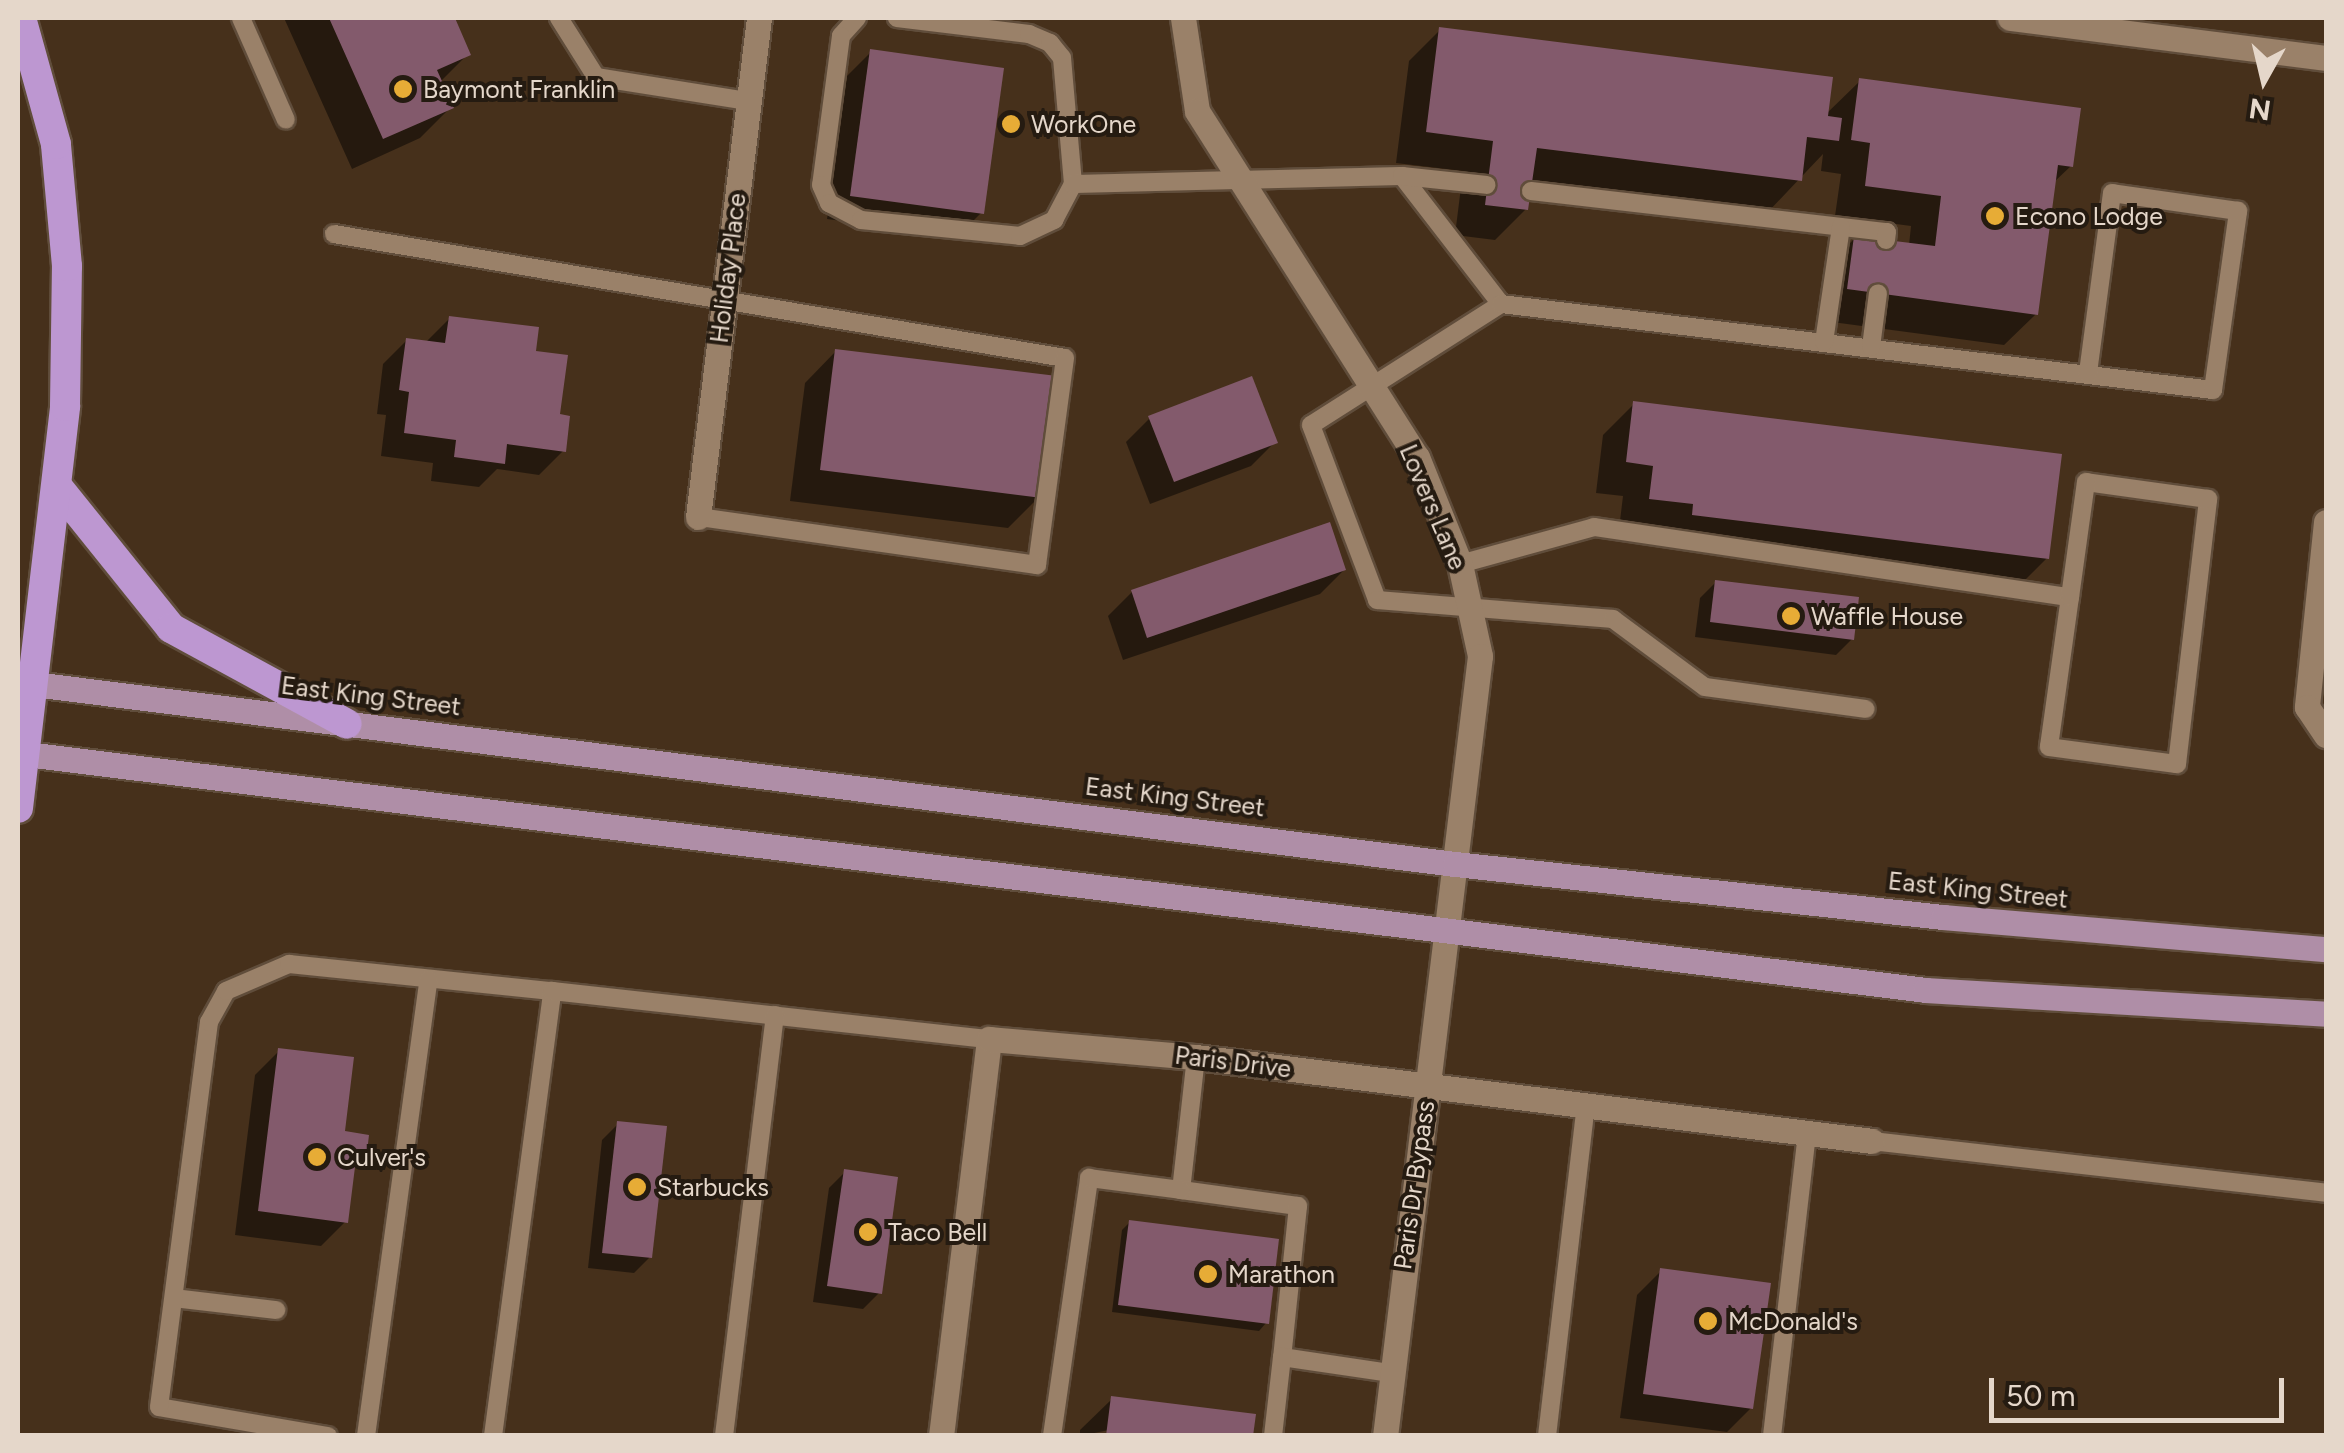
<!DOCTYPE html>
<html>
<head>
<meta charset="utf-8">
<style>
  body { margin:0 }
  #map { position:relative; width:2344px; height:1453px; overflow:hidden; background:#46301b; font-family:Figtree,sans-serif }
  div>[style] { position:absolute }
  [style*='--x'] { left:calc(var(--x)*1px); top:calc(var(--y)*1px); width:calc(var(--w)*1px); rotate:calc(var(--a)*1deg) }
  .shadow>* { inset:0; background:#0007 }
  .building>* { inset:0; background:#835a6c }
  .roads { filter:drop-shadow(2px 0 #604d3b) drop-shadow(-2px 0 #604d3b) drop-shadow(0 2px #604d3b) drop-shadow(0 -2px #604d3b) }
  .service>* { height:18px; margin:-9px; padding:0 9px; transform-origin:9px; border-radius:9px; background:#9a8169 }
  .minor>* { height:25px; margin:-12.5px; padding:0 12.5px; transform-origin:12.5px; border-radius:12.5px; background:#9a8169 }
  .primary>* { height:25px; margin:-12.5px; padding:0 12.5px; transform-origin:12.5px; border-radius:12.5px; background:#af8ea7 }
  .motorway>* { height:30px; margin:-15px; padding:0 15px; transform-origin:15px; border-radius:15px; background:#bd97d1 }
  .dots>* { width:28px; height:28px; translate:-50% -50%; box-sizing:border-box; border:5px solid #251b11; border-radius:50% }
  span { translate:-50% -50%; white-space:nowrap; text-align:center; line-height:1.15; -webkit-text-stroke:8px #251b11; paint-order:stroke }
  .poi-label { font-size:25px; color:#e5d7ca }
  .left { translate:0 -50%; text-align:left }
  .street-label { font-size:25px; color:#e5d7ca }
  .frame { position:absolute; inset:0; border:20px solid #e5d7ca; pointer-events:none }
  .north { position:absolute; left:2214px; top:30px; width:100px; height:100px; -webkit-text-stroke:8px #251b11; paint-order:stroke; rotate:188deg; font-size:28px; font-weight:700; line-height:40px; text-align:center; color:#e5d7ca }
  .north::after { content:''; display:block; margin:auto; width:35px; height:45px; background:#e5d7ca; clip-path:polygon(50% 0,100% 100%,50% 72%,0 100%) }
  .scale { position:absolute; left:1989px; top:1378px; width:295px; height:45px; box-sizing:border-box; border:5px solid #e5d7ca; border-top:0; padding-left:12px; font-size:30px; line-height:35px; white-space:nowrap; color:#e5d7ca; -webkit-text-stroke:8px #251b11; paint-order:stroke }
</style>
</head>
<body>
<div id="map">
  <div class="shadow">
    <div style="clip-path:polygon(284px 18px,452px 18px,468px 54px,440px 82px,451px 107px,420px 138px,352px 169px)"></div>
    <div style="clip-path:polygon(1440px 30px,1825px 115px,1860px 81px,2071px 166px,2053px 183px,2036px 314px,2004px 345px,1817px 320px,1824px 270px,1855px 238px,1909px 245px,1911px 226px,1835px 216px,1841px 174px,1821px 171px,1823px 154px,1768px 212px,1530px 181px,1526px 209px,1495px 240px,1455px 235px,1463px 171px,1396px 163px,1409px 61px)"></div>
    <div style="clip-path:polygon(871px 52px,981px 213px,957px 237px,827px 219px,847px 76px)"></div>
    <div style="clip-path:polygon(450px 318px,534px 353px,563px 451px,539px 475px,497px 469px,479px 487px,431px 481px,433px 463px,381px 456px,386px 415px,377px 414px,383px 364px,407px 340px,425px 343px)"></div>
    <div style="clip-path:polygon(836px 351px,1039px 497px,1008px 528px,790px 501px,805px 383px)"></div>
    <div style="clip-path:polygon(1634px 404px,2047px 558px,2016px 589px,1619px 529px,1623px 496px,1596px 493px,1603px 435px)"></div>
    <div style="clip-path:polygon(1150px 418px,1275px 442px,1251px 466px,1150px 504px,1126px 442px)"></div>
    <div style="clip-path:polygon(1344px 570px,1320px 594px,1123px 660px,1108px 616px,1132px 592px)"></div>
    <div style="clip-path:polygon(1716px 582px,1852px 639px,1836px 655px,1695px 637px,1700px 598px)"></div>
    <div style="clip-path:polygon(279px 1051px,363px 1159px,352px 1171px,345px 1222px,321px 1246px,235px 1235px,255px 1075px)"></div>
    <div style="clip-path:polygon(618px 1124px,650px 1257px,634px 1273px,588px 1268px,602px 1140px)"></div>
    <div style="clip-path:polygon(845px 1172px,879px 1293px,863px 1309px,813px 1302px,829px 1188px)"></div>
    <div style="clip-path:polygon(1130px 1222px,1266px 1323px,1259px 1331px,1112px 1312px,1122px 1230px)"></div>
    <div style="clip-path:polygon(1661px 1271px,1751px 1408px,1727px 1432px,1620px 1418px,1637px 1295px)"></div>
    <div style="clip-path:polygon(1112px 1399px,1109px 1430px,1080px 1436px,1080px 1430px)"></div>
  </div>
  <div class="building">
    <div style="clip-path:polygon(329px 18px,455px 18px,471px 55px,437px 70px,454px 108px,383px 139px)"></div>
    <div style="clip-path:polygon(1439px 27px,1833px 77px,1828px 116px,1842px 118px,1839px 141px,1807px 137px,1802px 181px,1537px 148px,1528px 210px,1485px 205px,1493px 141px,1426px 132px)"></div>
    <div style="clip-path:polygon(870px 49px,1004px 68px,984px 214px,850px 196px)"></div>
    <div style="clip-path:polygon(1859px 78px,2081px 108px,2073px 167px,2058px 165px,2038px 315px,1847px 289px,1854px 236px,1935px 246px,1941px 196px,1865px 186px,1870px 143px,1851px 140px)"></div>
    <div style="clip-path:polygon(449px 316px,539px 327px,536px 351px,568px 355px,560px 414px,570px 416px,566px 452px,507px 444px,505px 464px,454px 457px,456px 440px,404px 433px,409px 392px,399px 390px,406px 338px,445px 343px)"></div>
    <div style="clip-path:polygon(835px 349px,1057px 376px,1042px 498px,820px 470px)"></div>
    <div style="clip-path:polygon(1252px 376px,1278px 443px,1174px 482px,1148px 416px)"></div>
    <div style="clip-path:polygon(1633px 401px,2062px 454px,2049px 559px,1692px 515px,1693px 504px,1649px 499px,1653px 466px,1626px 462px)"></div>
    <div style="clip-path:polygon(1330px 522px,1346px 570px,1147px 638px,1131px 590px)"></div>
    <div style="clip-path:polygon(1715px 580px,1859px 597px,1854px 640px,1710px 622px)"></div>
    <div style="clip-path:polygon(278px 1048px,354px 1057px,345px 1131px,369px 1135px,366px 1161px,356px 1159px,348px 1223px,258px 1211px)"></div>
    <div style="clip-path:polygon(617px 1121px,667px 1126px,652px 1258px,602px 1253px)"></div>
    <div style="clip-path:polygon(844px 1169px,898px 1177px,882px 1294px,827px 1286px)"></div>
    <div style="clip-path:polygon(1129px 1220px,1279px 1239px,1269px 1324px,1118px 1305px)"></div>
    <div style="clip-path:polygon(1660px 1268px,1771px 1283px,1753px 1409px,1643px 1394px)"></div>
    <div style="clip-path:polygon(1111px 1396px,1256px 1414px,1253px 1436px,1106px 1436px)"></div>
  </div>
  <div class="roads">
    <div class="service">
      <div style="--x:241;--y:18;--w:111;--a:66.2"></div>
      <div style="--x:559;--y:18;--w:70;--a:57.9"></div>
      <div style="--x:596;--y:77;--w:154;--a:9"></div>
      <div style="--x:857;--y:18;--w:24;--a:132"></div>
      <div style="--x:841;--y:36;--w:150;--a:97.6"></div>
      <div style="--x:821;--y:185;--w:20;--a:66"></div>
      <div style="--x:829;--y:203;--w:36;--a:28"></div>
      <div style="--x:861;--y:220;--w:160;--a:5.7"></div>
      <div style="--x:1020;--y:236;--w:38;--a:-25"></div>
      <div style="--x:1054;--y:220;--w:41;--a:-62.2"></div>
      <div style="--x:897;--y:18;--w:133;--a:6.9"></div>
      <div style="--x:1029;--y:34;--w:23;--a:23"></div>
      <div style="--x:1050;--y:43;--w:19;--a:51"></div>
      <div style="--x:1062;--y:58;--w:126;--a:85"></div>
      <div style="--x:1073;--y:184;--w:329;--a:-1.4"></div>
      <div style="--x:1402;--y:176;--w:162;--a:52.3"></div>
      <div style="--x:1501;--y:304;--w:225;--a:147.5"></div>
      <div style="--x:1311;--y:425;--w:187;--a:69.3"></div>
      <div style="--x:1377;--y:600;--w:237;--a:4.6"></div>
      <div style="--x:1613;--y:619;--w:114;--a:36.5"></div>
      <div style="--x:1705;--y:687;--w:162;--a:7.8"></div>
      <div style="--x:1402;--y:176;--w:85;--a:6"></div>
      <div style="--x:1531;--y:191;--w:358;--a:6.6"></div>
      <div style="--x:1887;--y:232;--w:8;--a:97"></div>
      <div style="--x:334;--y:234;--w:741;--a:9.63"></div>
      <div style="--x:1065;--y:358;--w:209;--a:97.7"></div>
      <div style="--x:1037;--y:565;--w:342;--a:-171.9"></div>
      <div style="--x:1501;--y:304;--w:717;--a:6.89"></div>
      <div style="--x:2213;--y:390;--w:181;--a:-82"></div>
      <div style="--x:2238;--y:211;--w:127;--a:-171.9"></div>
      <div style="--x:2112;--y:193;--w:183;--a:97.6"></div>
      <div style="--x:1824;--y:342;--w:116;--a:-81.6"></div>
      <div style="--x:1871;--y:347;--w:54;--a:-82.6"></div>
      <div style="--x:1460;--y:564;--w:139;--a:-15.4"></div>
      <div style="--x:1594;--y:527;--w:481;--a:8.4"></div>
      <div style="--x:2070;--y:597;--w:151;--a:98"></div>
      <div style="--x:2049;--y:747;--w:129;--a:7.6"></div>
      <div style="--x:2177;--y:764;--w:267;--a:-83.3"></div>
      <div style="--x:2208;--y:499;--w:123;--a:-172.1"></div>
      <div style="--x:2086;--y:482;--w:116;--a:97.9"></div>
      <div style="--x:1196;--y:1057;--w:134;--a:96.4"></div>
      <div style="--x:1181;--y:1190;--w:118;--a:7.8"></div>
      <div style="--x:1298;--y:1206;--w:152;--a:96"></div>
      <div style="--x:1282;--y:1357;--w:110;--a:8.4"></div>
      <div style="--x:1872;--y:1141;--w:457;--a:6.5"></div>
      <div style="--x:174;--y:1298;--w:103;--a:6.7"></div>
      <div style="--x:328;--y:1436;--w:171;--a:-170.3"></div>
      <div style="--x:159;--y:1407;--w:388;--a:-82.6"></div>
      <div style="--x:209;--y:1022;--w:35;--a:-61"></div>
      <div style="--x:226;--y:991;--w:69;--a:-23.2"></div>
      <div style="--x:289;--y:964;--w:264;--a:5.9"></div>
      <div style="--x:366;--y:1436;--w:461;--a:-82.2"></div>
      <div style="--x:493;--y:1436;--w:449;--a:-82.4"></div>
      <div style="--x:552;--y:991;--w:440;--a:6.3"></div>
      <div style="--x:724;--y:1436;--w:424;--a:-83.1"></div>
      <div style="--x:1052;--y:1436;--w:261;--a:-81.8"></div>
      <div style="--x:1089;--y:1178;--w:93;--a:7.4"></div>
      <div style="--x:1273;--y:1436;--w:80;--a:-83.5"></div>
      <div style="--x:1547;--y:1436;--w:334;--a:-83.3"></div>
      <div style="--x:1772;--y:1436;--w:305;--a:-83.4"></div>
    </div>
    <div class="minor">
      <div style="--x:1183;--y:18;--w:94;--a:81.4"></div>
      <div style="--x:1197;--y:111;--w:410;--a:57.6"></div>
      <div style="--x:1417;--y:457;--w:115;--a:68.1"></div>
      <div style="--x:1460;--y:564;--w:94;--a:77.7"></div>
      <div style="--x:1480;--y:656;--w:786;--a:96.94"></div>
      <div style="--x:2010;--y:18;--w:319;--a:7.2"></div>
      <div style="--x:698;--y:517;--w:503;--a:-83.03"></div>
      <div style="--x:2326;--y:522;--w:186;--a:95.9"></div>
      <div style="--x:2307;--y:707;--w:34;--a:56"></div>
      <div style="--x:941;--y:1436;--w:400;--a:-83.1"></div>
      <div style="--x:989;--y:1039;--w:208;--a:5"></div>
      <div style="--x:1196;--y:1057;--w:681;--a:7.08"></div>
    </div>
    <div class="primary">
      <div style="--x:18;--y:682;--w:1448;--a:7.22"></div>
      <div style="--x:1455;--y:864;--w:491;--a:6.2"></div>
      <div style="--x:1943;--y:917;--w:384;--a:4.8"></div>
      <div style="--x:18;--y:753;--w:1922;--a:7.08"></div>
      <div style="--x:1925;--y:990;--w:402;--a:3.4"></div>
    </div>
    <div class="motorway">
      <div style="--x:57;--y:486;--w:182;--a:51.2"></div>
      <div style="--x:171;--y:628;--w:200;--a:28.6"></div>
      <div style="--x:18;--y:808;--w:405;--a:-83.3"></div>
      <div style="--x:65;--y:406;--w:140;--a:-89.2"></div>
      <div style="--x:67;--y:266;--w:122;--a:-95.2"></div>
      <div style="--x:56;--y:144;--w:131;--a:-105.5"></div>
    </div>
  </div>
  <div class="dots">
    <div style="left:403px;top:89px;background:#e7ac36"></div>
    <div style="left:1011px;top:124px;background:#e7ac36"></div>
    <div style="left:1995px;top:216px;background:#e7ac36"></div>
    <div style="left:1791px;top:616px;background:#e7ac36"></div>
    <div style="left:317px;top:1157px;background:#e7ac36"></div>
    <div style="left:637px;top:1187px;background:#e7ac36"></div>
    <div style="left:868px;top:1232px;background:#e7ac36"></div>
    <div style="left:1208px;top:1274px;background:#e7ac36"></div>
    <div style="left:1708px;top:1321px;background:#e7ac36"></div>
  </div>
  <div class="poi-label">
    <span class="left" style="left:423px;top:89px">Baymont Franklin</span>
    <span class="left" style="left:1031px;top:124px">WorkOne</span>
    <span class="left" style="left:2015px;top:216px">Econo Lodge</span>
    <span class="left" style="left:1811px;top:616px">Waffle House</span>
    <span class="left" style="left:337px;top:1157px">Culver's</span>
    <span class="left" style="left:657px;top:1187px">Starbucks</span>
    <span class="left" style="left:888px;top:1232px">Taco Bell</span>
    <span class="left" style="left:1228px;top:1274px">Marathon</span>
    <span class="left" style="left:1728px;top:1321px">McDonald's</span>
  </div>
  <div class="street-label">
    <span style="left:728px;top:268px;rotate:-83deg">Holiday Place</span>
    <span style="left:1433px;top:507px;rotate:67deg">Lovers Lane</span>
    <span style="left:371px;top:696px;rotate:7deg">East King Street</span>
    <span style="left:1175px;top:797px;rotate:7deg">East King Street</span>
    <span style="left:1978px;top:890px;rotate:6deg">East King Street</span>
    <span style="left:1233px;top:1062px;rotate:7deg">Paris Drive</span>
    <span style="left:1414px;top:1185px;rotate:-82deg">Paris Dr Bypass</span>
  </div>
  <div class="frame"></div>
  <div class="north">N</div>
  <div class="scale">50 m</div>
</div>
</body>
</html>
